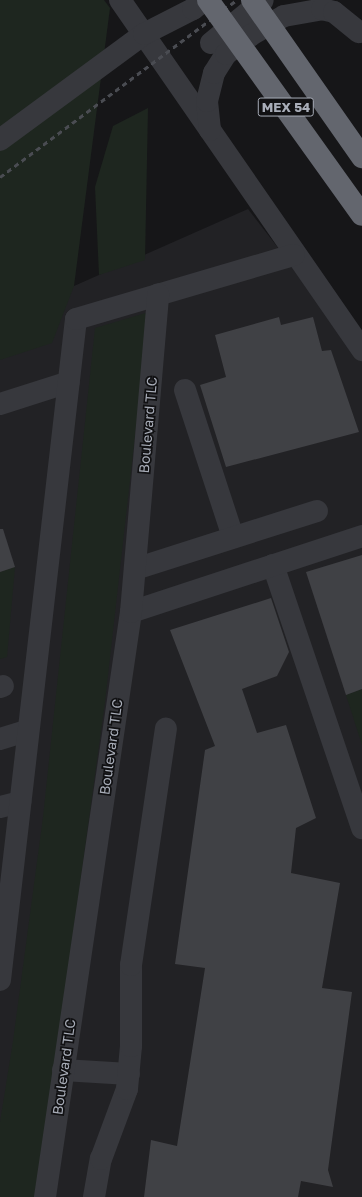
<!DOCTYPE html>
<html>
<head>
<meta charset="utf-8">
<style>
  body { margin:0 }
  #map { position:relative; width:362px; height:1197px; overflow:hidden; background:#161618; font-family:"Golos Text",sans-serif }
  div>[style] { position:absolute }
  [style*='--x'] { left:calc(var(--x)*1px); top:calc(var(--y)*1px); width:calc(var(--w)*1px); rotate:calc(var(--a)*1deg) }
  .built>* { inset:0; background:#222225 }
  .green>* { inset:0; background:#1e261f }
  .building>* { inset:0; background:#404145 }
  .minor>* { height:22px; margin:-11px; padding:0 11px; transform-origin:11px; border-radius:11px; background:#37383d }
  .rail>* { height:3px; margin-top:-1.5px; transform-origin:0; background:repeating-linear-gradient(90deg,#4a4c52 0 5px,transparent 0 9px) }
  .highway-bridge>* { height:22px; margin:-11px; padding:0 11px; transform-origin:11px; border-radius:11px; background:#63666e }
  span { translate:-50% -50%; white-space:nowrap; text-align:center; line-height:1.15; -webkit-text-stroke:3.5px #111113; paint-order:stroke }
  .shield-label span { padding:1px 3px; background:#111113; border:1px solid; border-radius:3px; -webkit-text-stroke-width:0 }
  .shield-label { font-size:13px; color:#a8adb8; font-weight:700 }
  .street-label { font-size:14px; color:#a8adb8 }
</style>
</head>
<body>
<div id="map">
  <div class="built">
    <div style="clip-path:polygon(248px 209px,362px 356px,362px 1197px,0 1197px,0 309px,74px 286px)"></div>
  </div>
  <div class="green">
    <div style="clip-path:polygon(0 0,104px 0,110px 8px,74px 286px,52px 343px,0 360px)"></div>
    <div style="clip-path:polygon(148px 108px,145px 260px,99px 275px,95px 187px,113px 126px)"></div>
    <div style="clip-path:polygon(149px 312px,105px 702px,37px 1197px,0 1197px,0 1122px,13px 1041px,43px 817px,95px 328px)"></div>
    <div style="clip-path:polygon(15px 567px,7px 657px,0 659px,0 572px)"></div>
    <div style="clip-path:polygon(362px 689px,362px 745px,346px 695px)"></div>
  </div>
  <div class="building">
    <div style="clip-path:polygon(279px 317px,281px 325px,313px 317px,322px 351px,331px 350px,359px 432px,226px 467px,200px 385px,226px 377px,215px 335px)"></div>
    <div style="clip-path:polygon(0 529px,3px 529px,15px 567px,0 572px)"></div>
    <div style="clip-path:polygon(362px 555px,362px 689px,346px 695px,306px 572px)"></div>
    <div style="clip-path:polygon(271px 598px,289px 652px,277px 676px,242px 689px,257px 733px,286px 725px,316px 818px,296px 828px,291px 873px,340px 883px,322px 988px,352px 992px,328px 1170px,333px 1187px,301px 1181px,298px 1197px,144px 1197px,151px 1140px,177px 1146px,205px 968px,175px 964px,205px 750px,215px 746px,170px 630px)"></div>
  </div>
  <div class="minor">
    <div style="--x:120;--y:0;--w:426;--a:55.3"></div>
    <div style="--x:211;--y:43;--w:67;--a:-39.6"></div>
    <div style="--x:210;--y:130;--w:29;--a:-96"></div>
    <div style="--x:207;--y:101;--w:29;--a:-76"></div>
    <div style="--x:214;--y:73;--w:22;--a:-58"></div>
    <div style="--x:226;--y:54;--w:31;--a:-37"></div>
    <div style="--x:251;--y:35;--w:38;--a:-30"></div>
    <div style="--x:284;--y:16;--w:39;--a:-10"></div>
    <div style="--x:322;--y:9;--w:12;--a:14"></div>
    <div style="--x:334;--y:12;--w:32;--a:39"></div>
    <div style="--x:0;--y:140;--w:179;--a:-36.4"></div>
    <div style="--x:144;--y:34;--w:55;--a:-27"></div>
    <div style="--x:193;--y:9;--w:15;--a:-37"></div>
    <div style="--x:185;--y:390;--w:155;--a:71.9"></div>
    <div style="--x:0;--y:404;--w:72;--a:-17.7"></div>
    <div style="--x:273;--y:565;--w:278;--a:71.3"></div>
    <div style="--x:135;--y:569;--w:191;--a:-17.7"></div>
    <div style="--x:131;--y:612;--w:243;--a:-18.2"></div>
    <div style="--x:0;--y:687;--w:3;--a:-18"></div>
    <div style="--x:0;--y:739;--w:28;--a:-17"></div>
    <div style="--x:0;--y:807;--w:21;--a:-14"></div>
    <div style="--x:0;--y:980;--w:665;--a:-83.44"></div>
    <div style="--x:76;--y:319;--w:227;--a:-16.4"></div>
    <div style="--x:63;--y:1070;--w:66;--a:3.5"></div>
    <div style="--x:45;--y:1197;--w:591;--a:-81.64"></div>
    <div style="--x:131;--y:612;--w:319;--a:-85.1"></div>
    <div style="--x:94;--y:1197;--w:39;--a:-80"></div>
    <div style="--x:101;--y:1159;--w:75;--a:-69.6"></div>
    <div style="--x:127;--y:1089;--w:43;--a:-84.7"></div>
    <div style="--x:131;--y:1046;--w:81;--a:-90"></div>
    <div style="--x:131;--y:965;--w:239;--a:-81.6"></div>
  </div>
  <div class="rail">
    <div style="--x:0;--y:177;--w:296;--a:-36.8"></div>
  </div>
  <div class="highway-bridge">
    <div style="--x:208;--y:0;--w:264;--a:54.4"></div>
    <div style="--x:252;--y:0;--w:192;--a:55"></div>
  </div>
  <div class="shield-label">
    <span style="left:286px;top:107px">MEX 54</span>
  </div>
  <div class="street-label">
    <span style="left:148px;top:425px;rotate:-85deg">Boulevard TLC</span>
    <span style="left:111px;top:747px;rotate:-82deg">Boulevard TLC</span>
    <span style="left:64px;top:1067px;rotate:-82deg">Boulevard TLC</span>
  </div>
</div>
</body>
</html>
